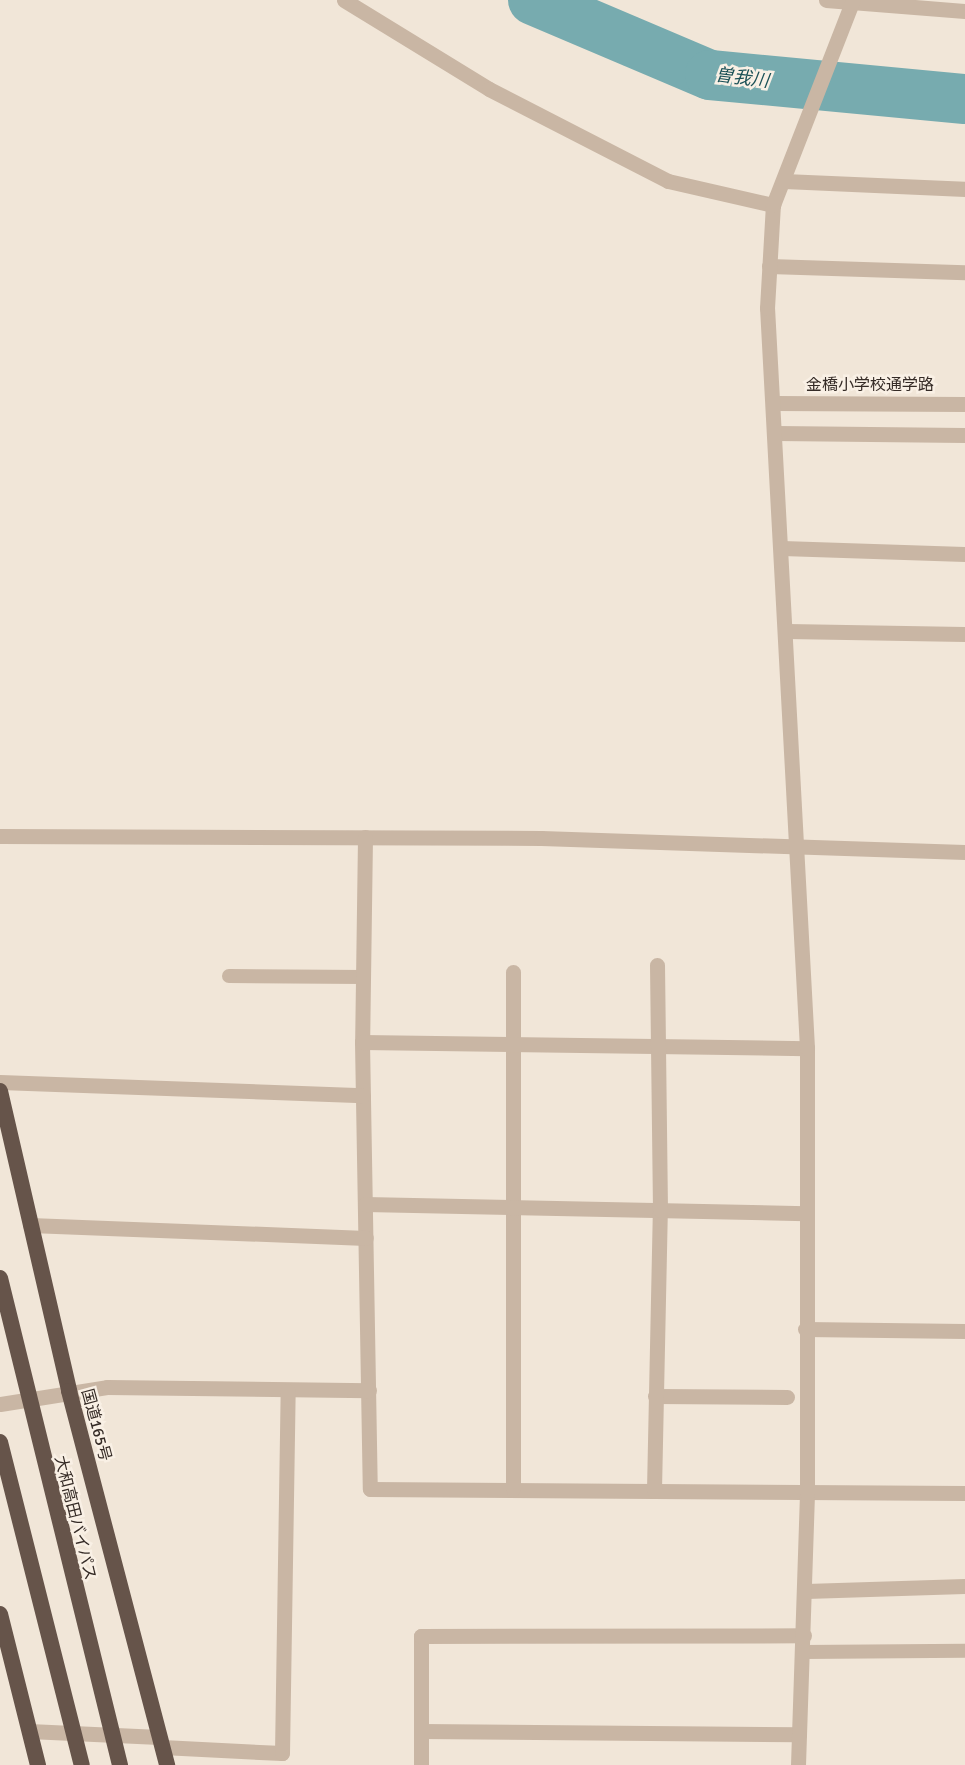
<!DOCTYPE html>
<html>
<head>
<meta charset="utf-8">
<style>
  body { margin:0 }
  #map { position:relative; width:965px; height:1765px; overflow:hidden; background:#f1e6d8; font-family:Signika,"Noto Sans JP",sans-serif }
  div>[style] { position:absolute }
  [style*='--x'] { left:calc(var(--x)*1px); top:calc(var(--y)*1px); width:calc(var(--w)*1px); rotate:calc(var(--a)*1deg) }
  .river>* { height:50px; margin:-25px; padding:0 25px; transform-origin:25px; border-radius:25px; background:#77abaf }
  .service>* { height:14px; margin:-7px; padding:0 7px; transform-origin:7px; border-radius:7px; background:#c9b6a4 }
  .minor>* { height:15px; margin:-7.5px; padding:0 7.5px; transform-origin:7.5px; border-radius:7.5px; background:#c9b6a4 }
  .trunk>* { height:16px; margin:-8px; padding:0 8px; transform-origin:8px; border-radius:8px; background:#66544a }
  .trunk-bridge>* { height:16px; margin:-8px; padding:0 8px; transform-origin:8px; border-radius:8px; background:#66544a }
  span { translate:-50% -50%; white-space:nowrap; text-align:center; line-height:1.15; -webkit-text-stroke:5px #f9f0e5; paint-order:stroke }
  .street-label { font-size:16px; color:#352b26 }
  .water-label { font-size:18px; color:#1b5157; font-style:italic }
</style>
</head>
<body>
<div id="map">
  <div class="river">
    <div style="--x:533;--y:0;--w:192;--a:23"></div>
    <div style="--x:710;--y:75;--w:256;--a:5.4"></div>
  </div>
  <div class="service">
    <div style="--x:229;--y:976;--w:134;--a:0.4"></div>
    <div style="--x:803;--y:1652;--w:162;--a:-0.4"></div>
  </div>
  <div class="minor">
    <div style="--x:344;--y:0;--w:170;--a:31.5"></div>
    <div style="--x:489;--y:89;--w:201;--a:27.2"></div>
    <div style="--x:668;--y:181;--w:108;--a:12.9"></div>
    <div style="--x:826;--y:0;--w:139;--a:4.5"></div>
    <div style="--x:784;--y:181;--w:181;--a:2.5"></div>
    <div style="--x:769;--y:266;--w:196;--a:1.8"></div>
    <div style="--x:775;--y:403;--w:190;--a:0.3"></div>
    <div style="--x:776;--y:433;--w:189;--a:0.6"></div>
    <div style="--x:782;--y:548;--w:183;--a:1.9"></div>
    <div style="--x:787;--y:631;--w:178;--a:1"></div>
    <div style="--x:0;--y:836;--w:541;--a:0.21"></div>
    <div style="--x:541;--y:838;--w:424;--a:1.9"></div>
    <div style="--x:365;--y:837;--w:205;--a:90.8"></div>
    <div style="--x:362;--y:1042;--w:447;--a:89"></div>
    <div style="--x:370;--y:1489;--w:595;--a:0.39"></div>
    <div style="--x:513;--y:972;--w:517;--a:90"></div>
    <div style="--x:362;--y:1042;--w:445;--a:0.8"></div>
    <div style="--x:0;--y:1082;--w:363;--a:2.1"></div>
    <div style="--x:365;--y:1204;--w:441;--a:1.2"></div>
    <div style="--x:30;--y:1225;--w:336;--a:2.2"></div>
    <div style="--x:805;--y:1329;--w:160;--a:0.7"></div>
    <div style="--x:655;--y:1396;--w:132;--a:0.4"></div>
    <div style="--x:0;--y:1404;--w:108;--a:-9"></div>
    <div style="--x:107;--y:1387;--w:262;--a:0.7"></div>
    <div style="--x:654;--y:1490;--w:280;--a:-88.8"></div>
    <div style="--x:660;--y:1210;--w:245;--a:-90.7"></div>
    <div style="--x:806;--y:1591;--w:159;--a:-1.8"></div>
    <div style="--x:29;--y:1731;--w:130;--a:2.6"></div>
    <div style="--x:421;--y:1731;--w:378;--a:0.5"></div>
    <div style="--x:162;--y:1747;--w:120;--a:2.9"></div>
    <div style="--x:282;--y:1753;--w:362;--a:-89.1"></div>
    <div style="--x:421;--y:1765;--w:129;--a:-90"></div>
    <div style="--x:421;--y:1636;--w:383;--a:-0.1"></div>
    <div style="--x:798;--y:1765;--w:272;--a:-88.1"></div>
    <div style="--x:807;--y:1493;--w:445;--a:-90"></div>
    <div style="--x:807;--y:1048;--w:741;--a:-93.09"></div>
    <div style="--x:767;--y:308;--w:103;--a:-86.7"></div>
    <div style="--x:773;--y:205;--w:220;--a:-68.7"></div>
  </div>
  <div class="trunk">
    <div style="--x:0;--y:1091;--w:308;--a:77"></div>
    <div style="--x:69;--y:1391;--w:387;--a:75.3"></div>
    <div style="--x:0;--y:1614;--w:156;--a:75.9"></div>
  </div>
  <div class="trunk-bridge">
    <div style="--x:0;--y:1278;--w:502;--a:76.16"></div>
    <div style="--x:0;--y:1442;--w:333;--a:75.8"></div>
  </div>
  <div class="street-label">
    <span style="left:870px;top:385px">金橋小学校通学路</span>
    <span style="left:96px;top:1425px;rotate:75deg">国道165号</span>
    <span style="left:75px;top:1518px;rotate:76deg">大和高田バイパス</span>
  </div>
  <div class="water-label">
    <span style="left:742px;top:78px;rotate:7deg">曽我川</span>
  </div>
</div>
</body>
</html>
